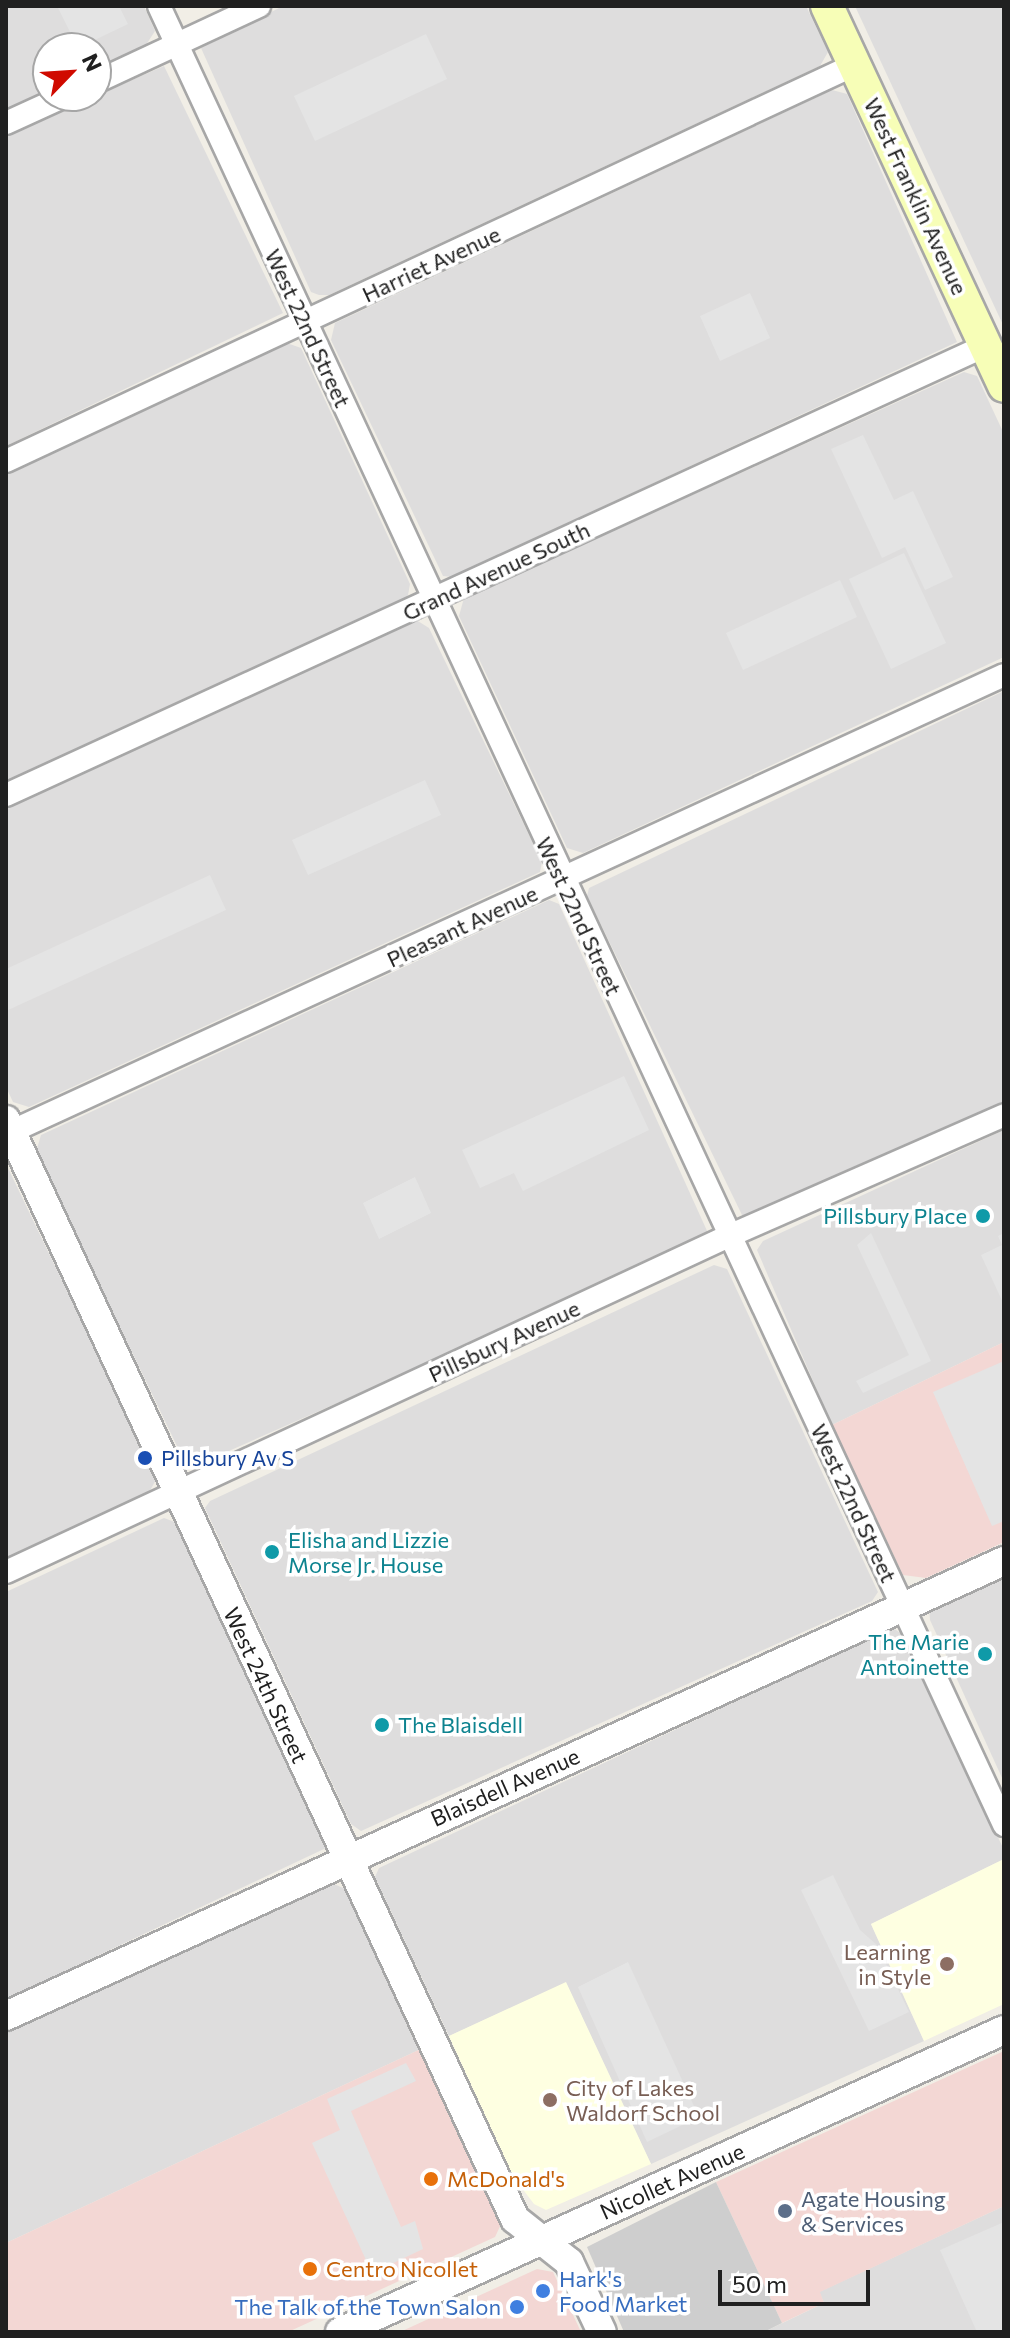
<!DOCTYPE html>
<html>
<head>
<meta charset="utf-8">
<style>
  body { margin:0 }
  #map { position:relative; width:1010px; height:2338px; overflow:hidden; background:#f1eee6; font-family:Commissioner,sans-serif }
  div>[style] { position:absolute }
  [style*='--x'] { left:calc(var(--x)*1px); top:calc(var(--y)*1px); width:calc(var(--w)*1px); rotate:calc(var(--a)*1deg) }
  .residential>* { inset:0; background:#dedddd }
  .commercial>* { inset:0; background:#f3d7d4 }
  .education>* { inset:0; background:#feffe1 }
  .religious>* { inset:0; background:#cecece }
  .parking>* { inset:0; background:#e4e4e4 }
  .roads { filter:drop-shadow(2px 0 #a7a7a7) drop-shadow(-2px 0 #a7a7a7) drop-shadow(0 2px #a7a7a7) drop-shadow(0 -2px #a7a7a7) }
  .minor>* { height:22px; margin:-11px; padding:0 11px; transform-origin:11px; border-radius:11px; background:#fff }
  .tertiary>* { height:28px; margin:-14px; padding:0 14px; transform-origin:14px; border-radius:14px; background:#fff }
  .secondary>* { height:32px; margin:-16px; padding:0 16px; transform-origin:16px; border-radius:16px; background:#f7feb7 }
  .dots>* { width:22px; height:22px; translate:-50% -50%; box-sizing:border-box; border:4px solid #fff; border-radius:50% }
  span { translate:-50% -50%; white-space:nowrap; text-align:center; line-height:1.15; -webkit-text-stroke:7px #fff; paint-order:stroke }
  .street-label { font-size:22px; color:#202020 }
  .culture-label { font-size:22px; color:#0d838f }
  .right { translate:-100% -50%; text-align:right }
  .left { translate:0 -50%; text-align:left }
  .transit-label { font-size:22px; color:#164399 }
  .education-label { font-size:22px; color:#785e54 }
  .food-label { font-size:22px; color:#c56008 }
  .service-label { font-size:22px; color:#4e5e75 }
  .shop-label { font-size:22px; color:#366cbe }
  .frame { position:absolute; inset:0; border:8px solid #202020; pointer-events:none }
  .north { position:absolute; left:32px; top:32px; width:80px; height:80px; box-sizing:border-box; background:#fff; border:2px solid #a6a6a6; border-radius:50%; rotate:65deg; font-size:22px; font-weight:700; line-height:32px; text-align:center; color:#202020 }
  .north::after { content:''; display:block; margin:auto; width:28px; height:36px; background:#d00a00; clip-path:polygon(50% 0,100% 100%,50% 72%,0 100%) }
  .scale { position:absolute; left:718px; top:2270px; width:152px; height:36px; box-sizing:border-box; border:4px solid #202020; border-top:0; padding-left:10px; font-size:24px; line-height:28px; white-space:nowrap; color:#202020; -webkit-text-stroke:6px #fff; paint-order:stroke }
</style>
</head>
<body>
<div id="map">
  <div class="residential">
    <div style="clip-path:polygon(6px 6px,144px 6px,155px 31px,144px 48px,96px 70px,96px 48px,48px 48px,48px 91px,6px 110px)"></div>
    <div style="clip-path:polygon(283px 6px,806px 6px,828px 52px,820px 66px,329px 295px,319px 295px,311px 292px,201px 48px)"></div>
    <div style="clip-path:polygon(855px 6px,1004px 6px,1004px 327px)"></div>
    <div style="clip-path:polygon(164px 66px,283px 313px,6px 446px,6px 135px)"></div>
    <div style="clip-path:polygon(832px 90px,847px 94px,957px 342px,452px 577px,443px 576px,331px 340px,335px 323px)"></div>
    <div style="clip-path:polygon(281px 341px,301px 348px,410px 584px,408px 595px,402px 602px,6px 783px,6px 470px)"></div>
    <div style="clip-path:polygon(964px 372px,977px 376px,1004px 434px,1004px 657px,583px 853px,567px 848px,459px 616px,464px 598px)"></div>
    <div style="clip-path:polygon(413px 618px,429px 628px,542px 862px,540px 872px,29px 1107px,13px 1102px,6px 1087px,6px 808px)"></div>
    <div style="clip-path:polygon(1004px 691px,1004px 1102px,743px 1217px,587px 896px,589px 888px)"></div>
    <div style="clip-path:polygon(549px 900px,559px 904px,708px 1233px,702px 1242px,188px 1469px,36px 1152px,41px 1135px)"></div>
    <div style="clip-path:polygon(1004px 1130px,1004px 1342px,832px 1425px,757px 1250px,763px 1241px)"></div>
    <div style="clip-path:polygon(6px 1164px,157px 1478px,148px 1494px,6px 1560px)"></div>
    <div style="clip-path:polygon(714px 1265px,727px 1269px,878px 1592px,872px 1601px,361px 1831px,351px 1824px,205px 1508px,210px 1501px)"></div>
    <div style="clip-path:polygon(164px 1518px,180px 1524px,326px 1848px,6px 1999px,6px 1592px)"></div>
    <div style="clip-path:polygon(1004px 1571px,1004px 1780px,1003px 1780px,930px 1620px,929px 1607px)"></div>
    <div style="clip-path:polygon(893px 1628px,902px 1634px,1004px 1850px,1004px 1859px,871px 1924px,924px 2041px,651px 2164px,566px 1983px,449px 2036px,375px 1877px,379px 1868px)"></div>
    <div style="clip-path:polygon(334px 1884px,352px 1892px,425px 2047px,6px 2243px,6px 2033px)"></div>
    <div style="clip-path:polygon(1004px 2206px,1004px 2332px,764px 2332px,824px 2303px,819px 2292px)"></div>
  </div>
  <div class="commercial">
    <div style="clip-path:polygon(1004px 1342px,1004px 1542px,926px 1578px,903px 1575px,832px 1425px)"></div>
    <div style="clip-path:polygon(425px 2047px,503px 2220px,495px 2237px,288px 2332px,6px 2332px,6px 2243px)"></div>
    <div style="clip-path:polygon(1004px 2051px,1004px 2206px,820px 2292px,824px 2303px,782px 2323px,716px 2182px)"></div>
    <div style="clip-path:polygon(537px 2269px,553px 2272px,581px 2332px,400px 2332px)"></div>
  </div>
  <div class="education">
    <div style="clip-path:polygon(1004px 1859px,1004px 2004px,924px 2041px,871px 1924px)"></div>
    <div style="clip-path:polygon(566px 1982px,651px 2164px,546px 2210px,534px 2204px,512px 2175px,449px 2036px)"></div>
  </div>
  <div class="religious">
    <div style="clip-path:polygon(716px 2182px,782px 2323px,764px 2332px,624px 2332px,587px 2247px)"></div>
  </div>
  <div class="parking">
    <div style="clip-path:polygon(57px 6px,119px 6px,128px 24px,78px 48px)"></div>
    <div style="clip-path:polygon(426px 34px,447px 79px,315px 141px,294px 96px)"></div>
    <div style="clip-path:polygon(750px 293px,770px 338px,720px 361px,700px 316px)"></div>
    <div style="clip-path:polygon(863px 435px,894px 500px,913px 491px,953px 577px,925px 590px,905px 547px,882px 558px,831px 449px)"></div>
    <div style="clip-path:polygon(904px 553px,946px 643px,891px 669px,849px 579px)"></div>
    <div style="clip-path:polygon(840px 580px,857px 617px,743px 670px,726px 633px)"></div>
    <div style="clip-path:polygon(425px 780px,441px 815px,308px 875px,292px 840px)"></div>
    <div style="clip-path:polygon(210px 875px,226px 910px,6px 1011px,6px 969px)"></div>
    <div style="clip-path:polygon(624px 1076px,649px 1130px,523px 1191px,514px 1173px,480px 1188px,462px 1150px)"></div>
    <div style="clip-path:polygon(415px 1177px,431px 1213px,379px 1239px,363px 1203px)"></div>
    <div style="clip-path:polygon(871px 1233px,931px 1361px,863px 1393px,856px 1381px,909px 1355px,857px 1245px)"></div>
    <div style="clip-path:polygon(1004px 1233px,1004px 1305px,981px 1255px,1002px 1245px,998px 1236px)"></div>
    <div style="clip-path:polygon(1004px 1361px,1004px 1521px,992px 1526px,933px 1392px)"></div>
    <div style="clip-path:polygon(833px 1875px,860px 1930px,877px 1945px,909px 2012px,869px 2031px,801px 1890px)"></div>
    <div style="clip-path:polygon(628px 1962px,699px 2117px,647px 2142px,578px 1987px)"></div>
    <div style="clip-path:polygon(406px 2063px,416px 2081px,351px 2111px,401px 2227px,415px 2221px,423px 2249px,372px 2273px,312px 2143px,340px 2130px,327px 2099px)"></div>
    <div style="clip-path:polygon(1004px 2222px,1004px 2332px,977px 2332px,940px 2250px)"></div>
  </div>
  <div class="roads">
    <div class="minor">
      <div style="--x:159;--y:6;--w:2006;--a:65.08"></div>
      <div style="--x:96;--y:82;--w:180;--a:-25"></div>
      <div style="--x:6;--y:123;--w:65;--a:-24.6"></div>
      <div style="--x:6;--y:461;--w:936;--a:-25.03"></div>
      <div style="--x:6;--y:795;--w:1077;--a:-24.64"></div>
      <div style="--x:6;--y:1134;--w:1098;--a:-24.7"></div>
      <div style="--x:6;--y:1572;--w:797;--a:-24.93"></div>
      <div style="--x:729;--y:1236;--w:300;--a:-23.7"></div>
    </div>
    <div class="tertiary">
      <div style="--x:6;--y:1120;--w:1211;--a:65.15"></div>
      <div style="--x:515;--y:2219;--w:69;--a:38.5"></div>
      <div style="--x:569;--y:2262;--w:77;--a:64.8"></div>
      <div style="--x:6;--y:2016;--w:1097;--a:-24.51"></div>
      <div style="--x:340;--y:2332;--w:729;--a:-24.46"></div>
    </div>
    <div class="secondary">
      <div style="--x:827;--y:6;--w:419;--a:65"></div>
    </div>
  </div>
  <div class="dots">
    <div style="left:983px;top:1216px;background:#0f9aa8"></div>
    <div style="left:145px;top:1458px;background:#1a4fb4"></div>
    <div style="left:272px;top:1552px;background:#0f9aa8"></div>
    <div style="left:985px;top:1654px;background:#0f9aa8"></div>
    <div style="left:382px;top:1725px;background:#0f9aa8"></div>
    <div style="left:947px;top:1964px;background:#8d6e63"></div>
    <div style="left:550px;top:2100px;background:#8d6e63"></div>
    <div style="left:431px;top:2179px;background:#e8710a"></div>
    <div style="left:785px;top:2211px;background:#5c6f8a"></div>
    <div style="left:310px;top:2269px;background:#e8710a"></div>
    <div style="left:543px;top:2291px;background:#3f7fe0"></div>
    <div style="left:517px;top:2307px;background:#3f7fe0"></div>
  </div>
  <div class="street-label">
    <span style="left:916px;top:196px;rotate:65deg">West Franklin Avenue</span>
    <span style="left:431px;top:264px;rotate:-25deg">Harriet Avenue</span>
    <span style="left:308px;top:328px;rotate:65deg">West 22nd Street</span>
    <span style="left:496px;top:571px;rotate:-25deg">Grand Avenue South</span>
    <span style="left:579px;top:916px;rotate:65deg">West 22nd Street</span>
    <span style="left:462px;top:926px;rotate:-25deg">Pleasant Avenue</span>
    <span style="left:504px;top:1341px;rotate:-25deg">Pillsbury Avenue</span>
    <span style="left:854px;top:1503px;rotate:65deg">West 22nd Street</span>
    <span style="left:266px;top:1685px;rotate:65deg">West 24th Street</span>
    <span style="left:505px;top:1787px;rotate:-24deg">Blaisdell Avenue</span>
    <span style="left:672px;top:2181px;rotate:-24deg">Nicollet Avenue</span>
  </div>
  <div class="culture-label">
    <span class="right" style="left:967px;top:1216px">Pillsbury Place</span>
    <span class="left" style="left:288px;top:1552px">Elisha and Lizzie<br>Morse Jr. House</span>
    <span class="right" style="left:969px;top:1654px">The Marie<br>Antoinette</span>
    <span class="left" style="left:398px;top:1725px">The Blaisdell</span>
  </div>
  <div class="transit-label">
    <span class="left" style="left:161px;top:1458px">Pillsbury Av S</span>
  </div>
  <div class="education-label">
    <span class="right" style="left:931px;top:1964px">Learning<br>in Style</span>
    <span class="left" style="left:566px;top:2100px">City of Lakes<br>Waldorf School</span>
  </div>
  <div class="food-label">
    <span class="left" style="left:447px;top:2179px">McDonald's</span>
    <span class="left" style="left:326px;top:2269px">Centro Nicollet</span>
  </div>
  <div class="service-label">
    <span class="left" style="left:801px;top:2211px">Agate Housing<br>&amp; Services</span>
  </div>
  <div class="shop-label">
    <span class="left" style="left:559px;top:2291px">Hark's<br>Food Market</span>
    <span class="right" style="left:501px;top:2307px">The Talk of the Town Salon</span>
  </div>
  <div class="frame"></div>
  <div class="north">N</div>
  <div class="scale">50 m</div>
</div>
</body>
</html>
